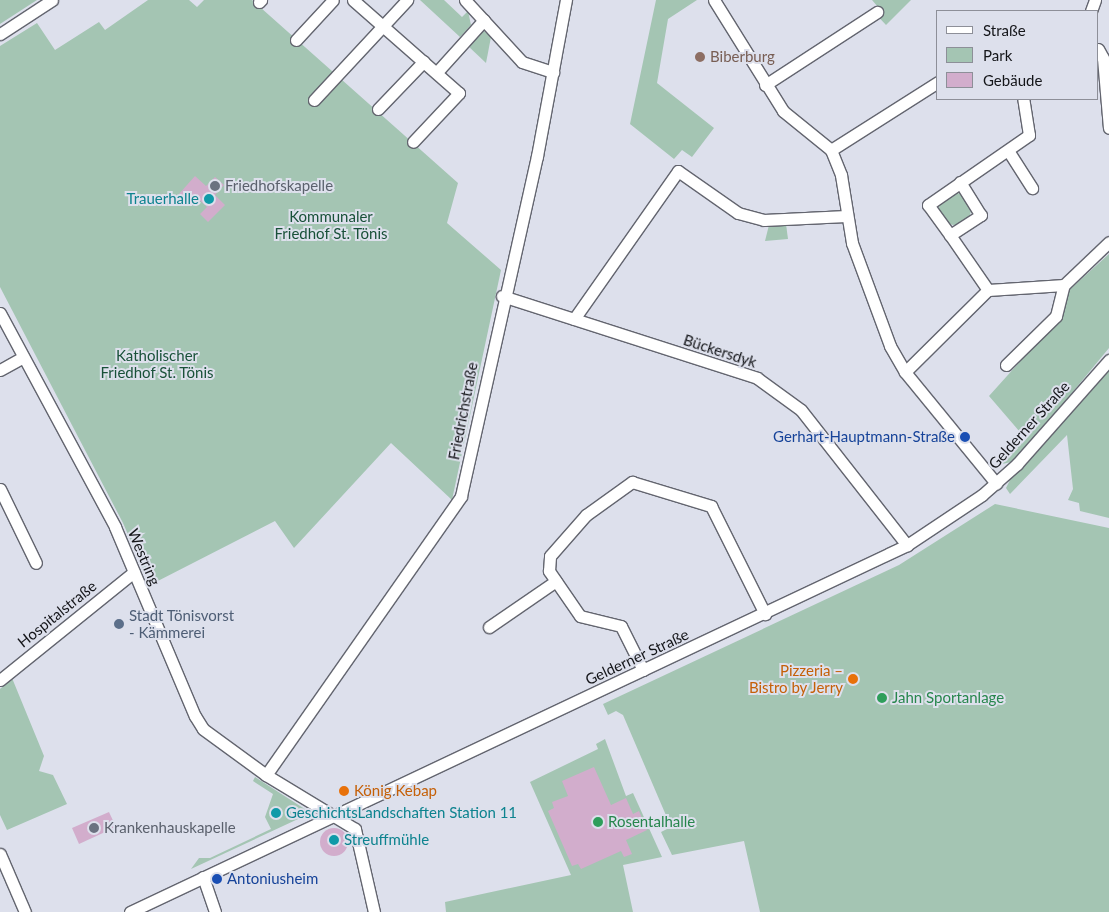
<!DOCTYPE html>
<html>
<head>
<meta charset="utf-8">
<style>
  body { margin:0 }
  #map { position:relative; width:1109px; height:912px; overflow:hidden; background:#dde0ec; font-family:Lato,sans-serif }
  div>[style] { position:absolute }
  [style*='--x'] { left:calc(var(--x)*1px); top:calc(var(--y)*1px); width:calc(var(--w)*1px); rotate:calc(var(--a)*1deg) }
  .green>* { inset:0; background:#a4c5b3 }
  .round { border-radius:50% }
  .building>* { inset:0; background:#d2adcc }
  .roads { filter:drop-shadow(1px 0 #63656f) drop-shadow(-1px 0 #63656f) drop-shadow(0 1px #63656f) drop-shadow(0 -1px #63656f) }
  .minor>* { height:11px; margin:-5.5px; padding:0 5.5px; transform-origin:5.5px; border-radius:5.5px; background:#fff }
  .dots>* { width:14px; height:14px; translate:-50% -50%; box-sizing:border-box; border:2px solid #dde0ec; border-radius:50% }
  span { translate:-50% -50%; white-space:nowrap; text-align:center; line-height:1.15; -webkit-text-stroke:4px #dde0ec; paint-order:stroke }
  .education-label { font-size:15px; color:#785e54 }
  .left { translate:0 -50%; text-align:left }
  .worship-label { font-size:15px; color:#5b616d }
  .culture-label { font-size:15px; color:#0d838f }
  .right { translate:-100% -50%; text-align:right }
  .park-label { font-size:15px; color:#195139 }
  .street-label { font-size:15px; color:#141519 }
  .transit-label { font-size:15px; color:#164399 }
  .service-label { font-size:15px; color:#4e5e75 }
  .food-label { font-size:15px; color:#c56008 }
  .leisure-label { font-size:15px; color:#27864d }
  .legend { position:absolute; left:936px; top:10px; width:162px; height:90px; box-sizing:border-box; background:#dde0ec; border:1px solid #8d8f98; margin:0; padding:6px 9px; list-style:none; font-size:15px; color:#141519 }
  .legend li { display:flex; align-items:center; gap:10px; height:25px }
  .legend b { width:25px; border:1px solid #8d8f98 }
</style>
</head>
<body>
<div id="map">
  <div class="green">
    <div style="clip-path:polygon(0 0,37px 0,0 24px)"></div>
    <div style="clip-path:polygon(148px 0,189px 0,197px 7px,204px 0,252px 0,458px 183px,447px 223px,501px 270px,452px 500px,391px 443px,294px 548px,275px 521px,150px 585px,123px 523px,0 287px,0 46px,37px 23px,55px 50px,99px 22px,105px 30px)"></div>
    <div style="clip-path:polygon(420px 0,444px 0,462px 17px,468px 11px,471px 25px,460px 37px)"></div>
    <div style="clip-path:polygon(656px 0,697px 0,668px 19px,657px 83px,714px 128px,692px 157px,682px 150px,674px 159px,630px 124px)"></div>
    <div style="clip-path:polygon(872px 0,911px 0,886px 25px,872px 10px,878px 7px)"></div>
    <div style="clip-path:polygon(484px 31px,491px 37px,486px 63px,467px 45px)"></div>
    <div class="round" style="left:939px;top:193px;width:32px;height:32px"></div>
    <div style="clip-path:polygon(786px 224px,788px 239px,765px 241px,769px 225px)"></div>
    <div style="clip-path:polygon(1109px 254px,1109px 348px,1047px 423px,1011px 462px,998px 465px,1026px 439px,989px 396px,1060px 317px,1067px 292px)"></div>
    <div style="clip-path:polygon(1109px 371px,1109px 518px,1080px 511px,1079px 503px,1068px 500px,1073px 489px,1067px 435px,1010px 494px,1006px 488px,1011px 478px)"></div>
    <div style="clip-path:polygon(995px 504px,1109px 528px,1109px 912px,760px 912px,744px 841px,672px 855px,661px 832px,671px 827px,623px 715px,616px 711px,608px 715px,603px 704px,899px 565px)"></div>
    <div style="clip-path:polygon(12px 678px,44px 756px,39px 771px,53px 775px,67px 804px,7px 830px,0 815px,0 689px)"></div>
    <div style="clip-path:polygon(605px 739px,626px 796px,633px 793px,662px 857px,623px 865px,633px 912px,446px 912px,445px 902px,571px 875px,530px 782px,598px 749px,596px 744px)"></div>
    <div style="clip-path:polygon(255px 777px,311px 813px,191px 869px,199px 858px,210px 858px,271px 829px,265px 817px,273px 794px,253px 781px)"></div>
  </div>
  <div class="building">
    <div style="clip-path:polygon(195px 176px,206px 186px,215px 177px,224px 185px,215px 195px,225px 205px,208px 222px,200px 214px,207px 207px,194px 195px,187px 202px,179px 194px)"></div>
    <div style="clip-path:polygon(594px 767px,611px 805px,626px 798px,633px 814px,639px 811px,647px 830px,626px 840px,632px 854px,624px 857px,621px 851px,581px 869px,578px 864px,572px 866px,548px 811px,554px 808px,552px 802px,568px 796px,562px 781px)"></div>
    <div style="clip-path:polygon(109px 812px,116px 827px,79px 844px,72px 828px)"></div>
    <div class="round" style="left:320px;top:828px;width:28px;height:28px"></div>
  </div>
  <div class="roads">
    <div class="minor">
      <div style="--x:353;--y:0;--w:141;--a:41.3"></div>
      <div style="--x:459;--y:93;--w:67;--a:133.2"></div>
      <div style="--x:465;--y:0;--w:84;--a:47.4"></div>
      <div style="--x:522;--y:62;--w:33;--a:18"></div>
      <div style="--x:714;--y:0;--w:131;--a:58.1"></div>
      <div style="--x:783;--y:111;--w:62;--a:39.1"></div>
      <div style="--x:831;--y:150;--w:27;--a:68"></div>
      <div style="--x:841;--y:175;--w:69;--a:80.8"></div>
      <div style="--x:852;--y:243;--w:110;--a:69.7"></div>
      <div style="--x:890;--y:346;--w:30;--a:60"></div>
      <div style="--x:905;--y:372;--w:144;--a:50.7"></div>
      <div style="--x:259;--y:2;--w:3;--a:-45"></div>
      <div style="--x:1091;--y:11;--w:12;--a:-70"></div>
      <div style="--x:0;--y:34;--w:62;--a:-33.2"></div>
      <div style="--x:296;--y:40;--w:54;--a:-47.2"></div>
      <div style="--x:1098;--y:49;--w:10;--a:61"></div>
      <div style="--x:1103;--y:58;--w:70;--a:85.1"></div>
      <div style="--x:437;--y:72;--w:70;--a:-47.9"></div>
      <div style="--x:765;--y:85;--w:134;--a:-33.1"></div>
      <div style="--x:314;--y:100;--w:137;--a:-47.1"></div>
      <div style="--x:378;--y:109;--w:66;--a:-46.2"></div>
      <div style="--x:831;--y:150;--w:127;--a:-32.4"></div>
      <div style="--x:1009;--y:152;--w:43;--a:57.4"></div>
      <div style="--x:960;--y:182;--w:39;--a:58"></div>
      <div style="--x:981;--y:215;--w:37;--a:147"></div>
      <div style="--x:950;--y:235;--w:67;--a:55.4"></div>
      <div style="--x:950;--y:235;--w:37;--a:-126"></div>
      <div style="--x:928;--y:205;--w:123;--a:-34.7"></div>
      <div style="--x:1029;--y:135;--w:36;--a:-99"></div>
      <div style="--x:502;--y:296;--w:268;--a:17.8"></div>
      <div style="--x:757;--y:378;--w:54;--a:36"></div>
      <div style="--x:801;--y:410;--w:172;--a:51.9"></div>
      <div style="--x:0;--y:313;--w:243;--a:61.7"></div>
      <div style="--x:115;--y:527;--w:205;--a:67.1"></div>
      <div style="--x:195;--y:716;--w:15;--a:58"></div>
      <div style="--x:203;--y:729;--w:78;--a:36.1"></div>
      <div style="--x:266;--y:775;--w:104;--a:31.2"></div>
      <div style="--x:355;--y:829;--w:85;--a:77.1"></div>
      <div style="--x:574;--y:319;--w:181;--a:-54.9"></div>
      <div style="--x:678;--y:171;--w:73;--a:35"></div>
      <div style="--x:738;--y:213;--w:27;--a:15"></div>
      <div style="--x:764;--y:220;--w:82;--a:-2.8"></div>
      <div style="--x:1006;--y:365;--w:70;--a:-44.4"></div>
      <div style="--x:1056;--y:316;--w:32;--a:-76"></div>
      <div style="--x:0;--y:370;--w:26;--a:-29"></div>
      <div style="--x:905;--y:372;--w:117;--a:-44.7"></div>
      <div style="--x:988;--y:290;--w:76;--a:-3.8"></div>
      <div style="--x:1064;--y:285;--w:62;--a:-43.7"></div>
      <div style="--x:0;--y:489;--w:82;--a:64.1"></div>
      <div style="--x:489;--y:627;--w:81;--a:-34.5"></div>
      <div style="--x:643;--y:670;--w:49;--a:-116.6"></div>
      <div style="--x:621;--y:626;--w:42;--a:-166.3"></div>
      <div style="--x:580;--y:616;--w:55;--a:-124.6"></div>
      <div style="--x:549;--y:571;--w:15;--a:-86"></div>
      <div style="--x:550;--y:556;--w:55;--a:-48.7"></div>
      <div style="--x:586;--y:515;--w:57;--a:-35.7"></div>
      <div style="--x:632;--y:482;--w:83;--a:16.9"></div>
      <div style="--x:711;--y:506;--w:121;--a:63.4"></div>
      <div style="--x:0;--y:680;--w:172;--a:-38.9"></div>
      <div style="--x:266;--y:775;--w:340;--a:-55"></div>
      <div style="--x:461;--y:496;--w:348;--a:-77.4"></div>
      <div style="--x:537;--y:156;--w:159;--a:-79.5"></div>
      <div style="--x:0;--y:854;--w:63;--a:66.7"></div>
      <div style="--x:203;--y:877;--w:37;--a:71"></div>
      <div style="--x:130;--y:912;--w:859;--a:-25.28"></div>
      <div style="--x:907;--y:545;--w:90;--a:-33.7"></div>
      <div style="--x:982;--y:495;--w:47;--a:-41.5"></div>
      <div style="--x:1017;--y:464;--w:139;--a:-48.5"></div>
    </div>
  </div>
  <div class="dots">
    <div style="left:700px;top:57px;background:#8d6e63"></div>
    <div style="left:215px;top:186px;background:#6b7280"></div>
    <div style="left:209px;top:199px;background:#0f9aa8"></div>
    <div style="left:965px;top:437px;background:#1a4fb4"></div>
    <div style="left:119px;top:624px;background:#5c6f8a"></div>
    <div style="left:853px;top:679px;background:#e8710a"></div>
    <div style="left:882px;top:698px;background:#2e9e5b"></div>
    <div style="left:344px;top:791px;background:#e8710a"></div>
    <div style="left:276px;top:813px;background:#0f9aa8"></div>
    <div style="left:598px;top:822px;background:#2e9e5b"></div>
    <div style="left:94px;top:828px;background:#6b7280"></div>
    <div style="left:334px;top:840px;background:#0f9aa8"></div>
    <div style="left:217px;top:879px;background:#1a4fb4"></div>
  </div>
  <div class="education-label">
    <span class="left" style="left:710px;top:57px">Biberburg</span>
  </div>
  <div class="worship-label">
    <span class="left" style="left:225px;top:186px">Friedhofskapelle</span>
    <span class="left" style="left:104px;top:828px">Krankenhauskapelle</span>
  </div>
  <div class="culture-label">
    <span class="right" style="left:199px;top:199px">Trauerhalle</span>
    <span class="left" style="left:286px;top:813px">GeschichtsLandschaften Station 11</span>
    <span class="left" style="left:344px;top:840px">Streuffmühle</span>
  </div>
  <div class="park-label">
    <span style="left:331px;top:225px">Kommunaler<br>Friedhof St. Tönis</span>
    <span style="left:157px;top:364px">Katholischer<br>Friedhof St. Tönis</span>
  </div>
  <div class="street-label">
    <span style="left:720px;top:351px;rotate:18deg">Bückersdyk</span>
    <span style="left:463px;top:411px;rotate:-79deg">Friedrichstraße</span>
    <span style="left:1029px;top:425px;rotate:-48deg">Gelderner Straße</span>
    <span style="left:144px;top:557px;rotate:67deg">Westring</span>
    <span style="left:57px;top:614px;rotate:-39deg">Hospitalstraße</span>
    <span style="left:637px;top:657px;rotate:-25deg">Gelderner Straße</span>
  </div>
  <div class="transit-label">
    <span class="right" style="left:955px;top:437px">Gerhart-Hauptmann-Straße</span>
    <span class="left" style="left:227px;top:879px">Antoniusheim</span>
  </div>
  <div class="service-label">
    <span class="left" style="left:129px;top:624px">Stadt Tönisvorst<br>- Kämmerei</span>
  </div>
  <div class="food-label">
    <span class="right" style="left:843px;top:679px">Pizzeria –<br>Bistro by Jerry</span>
    <span class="left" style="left:354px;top:791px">König Kebap</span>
  </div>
  <div class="leisure-label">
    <span class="left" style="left:892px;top:698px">Jahn Sportanlage</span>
    <span class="left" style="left:608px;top:822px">Rosentalhalle</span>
  </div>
  <ul class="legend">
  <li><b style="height:6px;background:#fff"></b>Straße</li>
  <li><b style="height:14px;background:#a4c5b3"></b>Park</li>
  <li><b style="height:14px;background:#d2adcc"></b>Gebäude</li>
  </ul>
</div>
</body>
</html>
